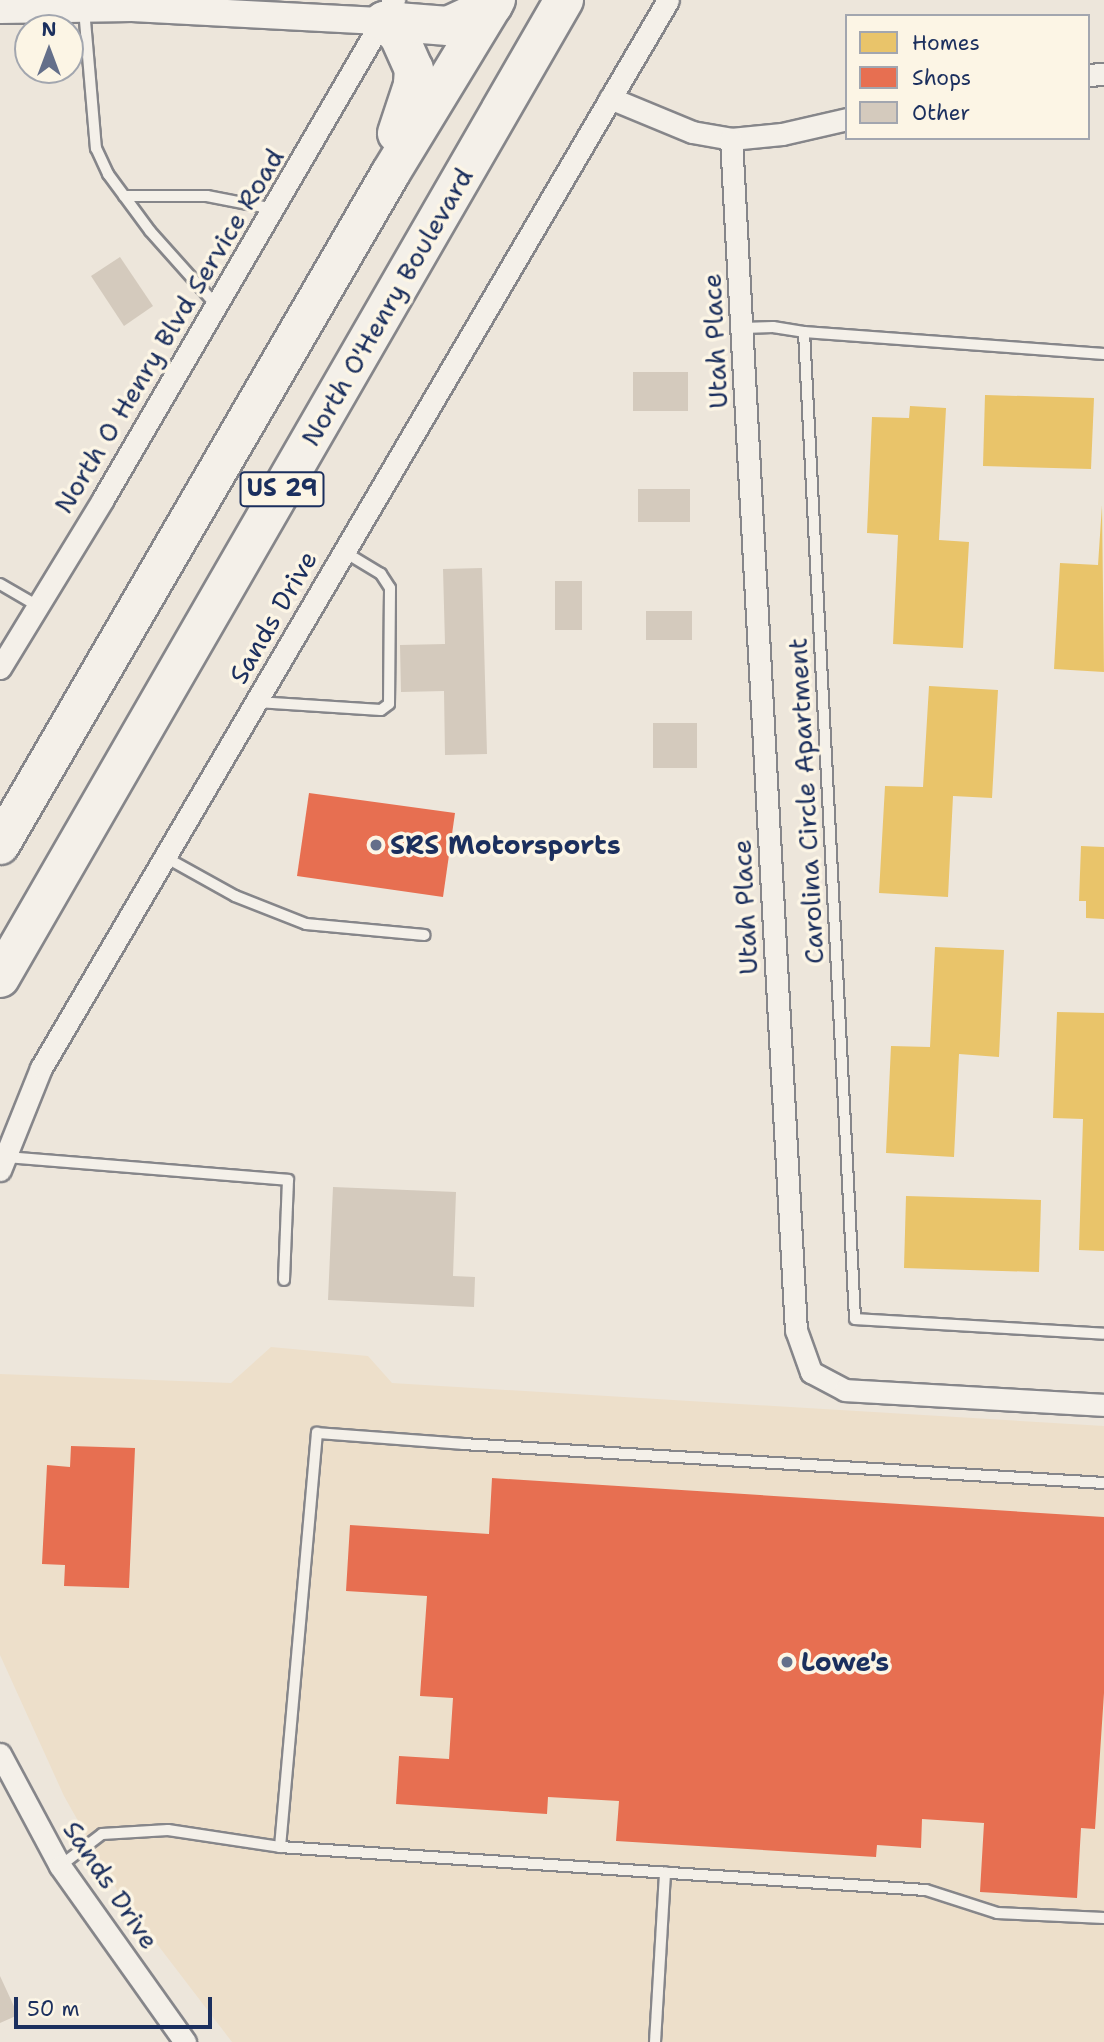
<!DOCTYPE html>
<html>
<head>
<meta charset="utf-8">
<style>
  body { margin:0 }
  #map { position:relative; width:1104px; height:2042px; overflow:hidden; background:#ede6db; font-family:"Shantell Sans",sans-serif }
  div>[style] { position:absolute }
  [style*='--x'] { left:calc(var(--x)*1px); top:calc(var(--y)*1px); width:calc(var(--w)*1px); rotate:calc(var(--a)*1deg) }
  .built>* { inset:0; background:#eddfca }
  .homes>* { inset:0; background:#e9c46a }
  .shops>* { inset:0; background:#e76f51 }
  .building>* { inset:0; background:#d4cabd }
  .roads { filter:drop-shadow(2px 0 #86868a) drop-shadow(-2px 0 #86868a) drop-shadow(0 2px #86868a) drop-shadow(0 -2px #86868a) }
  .service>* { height:10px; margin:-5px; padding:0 5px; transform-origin:5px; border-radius:5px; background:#f4f0e9 }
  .minor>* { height:21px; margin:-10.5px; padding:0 10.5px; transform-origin:10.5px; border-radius:10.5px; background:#f4f0e9 }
  .tertiary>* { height:26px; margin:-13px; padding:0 13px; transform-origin:13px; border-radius:13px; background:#f4f0e9 }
  .motorway>* { height:38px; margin:-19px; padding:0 19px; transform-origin:19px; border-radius:19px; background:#f4f0e9 }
  .dots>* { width:19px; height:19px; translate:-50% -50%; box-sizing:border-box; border:4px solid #fcf5e5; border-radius:50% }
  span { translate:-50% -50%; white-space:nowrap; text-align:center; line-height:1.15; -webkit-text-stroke:7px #fcf5e5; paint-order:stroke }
  .shield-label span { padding:2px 5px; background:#fcf5e5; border:2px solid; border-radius:5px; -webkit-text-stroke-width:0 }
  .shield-label { font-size:24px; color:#1b2f5e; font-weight:700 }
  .street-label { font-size:26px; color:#1b2f5e }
  .poi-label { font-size:26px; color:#1b2f5e; font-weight:700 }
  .left { translate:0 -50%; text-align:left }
  .legend { position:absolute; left:845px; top:14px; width:245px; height:126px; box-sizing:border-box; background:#fcf5e5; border:2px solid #a2a6af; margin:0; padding:9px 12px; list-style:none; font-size:21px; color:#1b2f5e }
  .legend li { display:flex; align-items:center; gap:14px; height:35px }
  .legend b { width:35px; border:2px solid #a2a6af }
  .north { position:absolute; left:14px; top:14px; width:70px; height:70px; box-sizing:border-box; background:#fcf5e5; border:2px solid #a2a6af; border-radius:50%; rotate:0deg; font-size:19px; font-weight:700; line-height:28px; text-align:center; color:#1b2f5e }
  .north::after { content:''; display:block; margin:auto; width:24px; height:32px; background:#646f8a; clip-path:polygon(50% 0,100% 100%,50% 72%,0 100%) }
  .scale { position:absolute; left:14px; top:1997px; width:198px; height:32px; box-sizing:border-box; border:4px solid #1b2f5e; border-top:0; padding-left:9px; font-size:21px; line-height:24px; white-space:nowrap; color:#1b2f5e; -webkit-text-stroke:5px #fcf5e5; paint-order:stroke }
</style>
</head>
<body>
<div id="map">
  <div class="built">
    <div style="clip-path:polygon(271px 1347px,368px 1356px,392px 1383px,1104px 1426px,1104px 2042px,232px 2042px,121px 1897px,64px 1796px,0 1655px,0 1374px,231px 1383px)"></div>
  </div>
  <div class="homes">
    <div style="clip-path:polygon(985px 395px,1094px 398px,1091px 469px,983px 466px)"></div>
    <div style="clip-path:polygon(910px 406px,946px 408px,939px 540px,969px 542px,963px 648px,893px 644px,898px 535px,867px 533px,872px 417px,909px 418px)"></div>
    <div style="clip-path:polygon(1102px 505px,1104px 672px,1054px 669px,1060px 563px,1098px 565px)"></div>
    <div style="clip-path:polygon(929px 686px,998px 690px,992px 798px,953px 796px,948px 897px,879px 893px,885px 786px,923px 787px)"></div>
    <div style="clip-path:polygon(1081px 846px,1104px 847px,1104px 919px,1086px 918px,1086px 901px,1079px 901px)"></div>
    <div style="clip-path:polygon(935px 947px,1004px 950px,999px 1057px,959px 1054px,954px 1157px,886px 1153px,891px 1046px,930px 1047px)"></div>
    <div style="clip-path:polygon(1057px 1012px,1104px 1013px,1104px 1251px,1079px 1250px,1083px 1119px,1053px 1118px)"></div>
    <div style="clip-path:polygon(906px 1196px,1041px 1200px,1039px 1272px,904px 1268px)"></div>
  </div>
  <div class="shops">
    <div style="clip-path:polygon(309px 793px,455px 813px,443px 897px,297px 876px)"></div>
    <div style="clip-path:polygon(71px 1446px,135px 1448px,129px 1588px,64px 1586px,65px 1565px,42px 1564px,47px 1465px,70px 1467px)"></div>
    <div style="clip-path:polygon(492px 1478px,1104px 1517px,1104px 1693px,1095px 1829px,1081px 1828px,1077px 1898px,980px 1892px,984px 1823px,922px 1819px,921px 1848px,877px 1845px,876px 1857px,616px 1841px,619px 1801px,548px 1797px,547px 1814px,396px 1804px,399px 1756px,449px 1759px,453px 1698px,420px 1696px,427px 1596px,346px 1591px,350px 1525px,489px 1534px)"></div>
  </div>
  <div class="building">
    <div style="clip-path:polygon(120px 257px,153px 306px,124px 326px,91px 276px)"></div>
    <div style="clip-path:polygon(633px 372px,688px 372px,688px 411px,633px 411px)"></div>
    <div style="clip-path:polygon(638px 489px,690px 489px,690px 522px,638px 522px)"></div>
    <div style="clip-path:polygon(482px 568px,487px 754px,445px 755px,444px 691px,401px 692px,400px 645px,445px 644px,443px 569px)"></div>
    <div style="clip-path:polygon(555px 581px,582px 581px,582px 630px,555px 630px)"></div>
    <div style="clip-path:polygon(646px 611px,692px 611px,692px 640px,646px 640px)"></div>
    <div style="clip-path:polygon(653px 723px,697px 723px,697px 768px,653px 768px)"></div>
    <div style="clip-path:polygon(333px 1187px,456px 1192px,453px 1276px,475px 1277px,474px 1307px,328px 1300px)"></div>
    <div style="clip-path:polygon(0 1976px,18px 2015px,0 2023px)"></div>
  </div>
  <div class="roads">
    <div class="service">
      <div style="--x:84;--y:9;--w:140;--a:85.1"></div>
      <div style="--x:96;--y:148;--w:29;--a:65"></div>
      <div style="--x:108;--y:174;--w:71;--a:53.6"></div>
      <div style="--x:150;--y:231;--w:101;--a:48.2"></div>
      <div style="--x:124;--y:196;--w:83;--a:0"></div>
      <div style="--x:207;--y:196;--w:68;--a:11"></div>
      <div style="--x:743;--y:328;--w:30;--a:-2"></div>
      <div style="--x:773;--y:327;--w:31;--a:9"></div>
      <div style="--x:1104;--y:354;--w:301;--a:-175.8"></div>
      <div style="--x:804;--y:332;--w:988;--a:87.04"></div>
      <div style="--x:855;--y:1319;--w:249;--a:3.4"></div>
      <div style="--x:0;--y:584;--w:44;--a:30.1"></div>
      <div style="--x:257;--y:702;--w:124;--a:3.7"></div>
      <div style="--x:381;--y:710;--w:10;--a:-37"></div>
      <div style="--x:389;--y:704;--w:116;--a:-89.5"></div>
      <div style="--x:390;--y:588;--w:17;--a:-123"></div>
      <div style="--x:381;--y:574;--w:44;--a:-148.8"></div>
      <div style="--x:165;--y:857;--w:80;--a:29.1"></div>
      <div style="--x:235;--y:896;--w:76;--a:21.5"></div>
      <div style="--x:306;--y:924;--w:119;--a:5.3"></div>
      <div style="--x:5;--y:1157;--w:284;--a:4.6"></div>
      <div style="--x:288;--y:1180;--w:100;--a:92.3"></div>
      <div style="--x:280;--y:1847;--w:416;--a:-84.9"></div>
      <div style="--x:317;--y:1433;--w:146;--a:4.3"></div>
      <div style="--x:463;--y:1444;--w:642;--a:3.48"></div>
      <div style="--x:60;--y:1866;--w:53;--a:-37.3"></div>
      <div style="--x:102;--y:1834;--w:66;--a:-3.5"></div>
      <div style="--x:168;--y:1830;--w:113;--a:8.6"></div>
      <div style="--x:280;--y:1847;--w:647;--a:3.81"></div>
      <div style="--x:926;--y:1890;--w:75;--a:17.9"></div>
      <div style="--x:997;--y:1913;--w:107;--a:2.7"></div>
      <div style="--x:655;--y:2042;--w:170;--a:-86.6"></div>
    </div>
    <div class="minor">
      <div style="--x:1088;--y:75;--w:16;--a:-4"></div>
      <div style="--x:610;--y:98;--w:89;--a:22.5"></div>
      <div style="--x:692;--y:132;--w:40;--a:10"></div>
      <div style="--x:731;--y:139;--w:51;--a:-5.6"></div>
      <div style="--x:782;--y:134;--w:67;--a:-13"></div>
      <div style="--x:731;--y:139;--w:1193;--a:86.88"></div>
      <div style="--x:796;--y:1330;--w:45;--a:70.3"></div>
      <div style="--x:811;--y:1372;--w:38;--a:28"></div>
      <div style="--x:845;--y:1390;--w:259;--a:3.3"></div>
      <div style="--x:0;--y:668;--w:198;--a:-58.6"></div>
      <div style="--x:103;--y:499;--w:578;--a:-59.75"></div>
      <div style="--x:0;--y:1170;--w:110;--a:-68.1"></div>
      <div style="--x:41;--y:1068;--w:1238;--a:-59.58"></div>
      <div style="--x:0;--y:1754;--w:127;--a:61.8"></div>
      <div style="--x:60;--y:1866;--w:216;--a:54.6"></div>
    </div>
    <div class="tertiary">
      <div style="--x:0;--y:10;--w:132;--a:-0.9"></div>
      <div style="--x:132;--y:8;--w:252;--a:3"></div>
    </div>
    <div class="motorway">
      <div style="--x:384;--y:21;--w:21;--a:45"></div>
      <div style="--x:399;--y:36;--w:36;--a:66"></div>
      <div style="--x:414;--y:69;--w:16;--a:94"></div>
      <div style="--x:413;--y:85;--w:51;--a:108.4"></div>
      <div style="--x:384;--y:21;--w:64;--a:4.5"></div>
      <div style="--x:448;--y:26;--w:50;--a:-25"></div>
      <div style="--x:0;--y:845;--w:776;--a:-59.83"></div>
      <div style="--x:390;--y:174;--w:204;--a:-58.7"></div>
      <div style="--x:0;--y:978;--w:1129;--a:-60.03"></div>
    </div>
  </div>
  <div class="dots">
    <div style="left:376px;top:845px;background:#646f8a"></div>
    <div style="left:787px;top:1662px;background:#646f8a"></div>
  </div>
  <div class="shield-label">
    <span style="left:282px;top:489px">US 29</span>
  </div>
  <div class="street-label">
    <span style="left:387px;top:307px;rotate:-60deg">North O'Henry Boulevard</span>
    <span style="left:169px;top:331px;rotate:-59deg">North O Henry Blvd Service Road</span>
    <span style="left:715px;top:341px;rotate:-93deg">Utah Place</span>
    <span style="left:273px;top:617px;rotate:-60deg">Sands Drive</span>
    <span style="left:806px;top:801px;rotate:-93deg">Carolina Circle Apartment</span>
    <span style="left:745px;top:907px;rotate:-93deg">Utah Place</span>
    <span style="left:111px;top:1885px;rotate:56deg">Sands Drive</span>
  </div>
  <div class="poi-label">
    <span class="left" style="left:390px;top:845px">SRS Motorsports</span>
    <span class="left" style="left:801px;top:1662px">Lowe's</span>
  </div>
  <ul class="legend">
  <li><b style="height:19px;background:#e9c46a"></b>Homes</li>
  <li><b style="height:19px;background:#e76f51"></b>Shops</li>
  <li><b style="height:19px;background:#d4cabd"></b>Other</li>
  </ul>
  <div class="north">N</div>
  <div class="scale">50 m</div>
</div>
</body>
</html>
